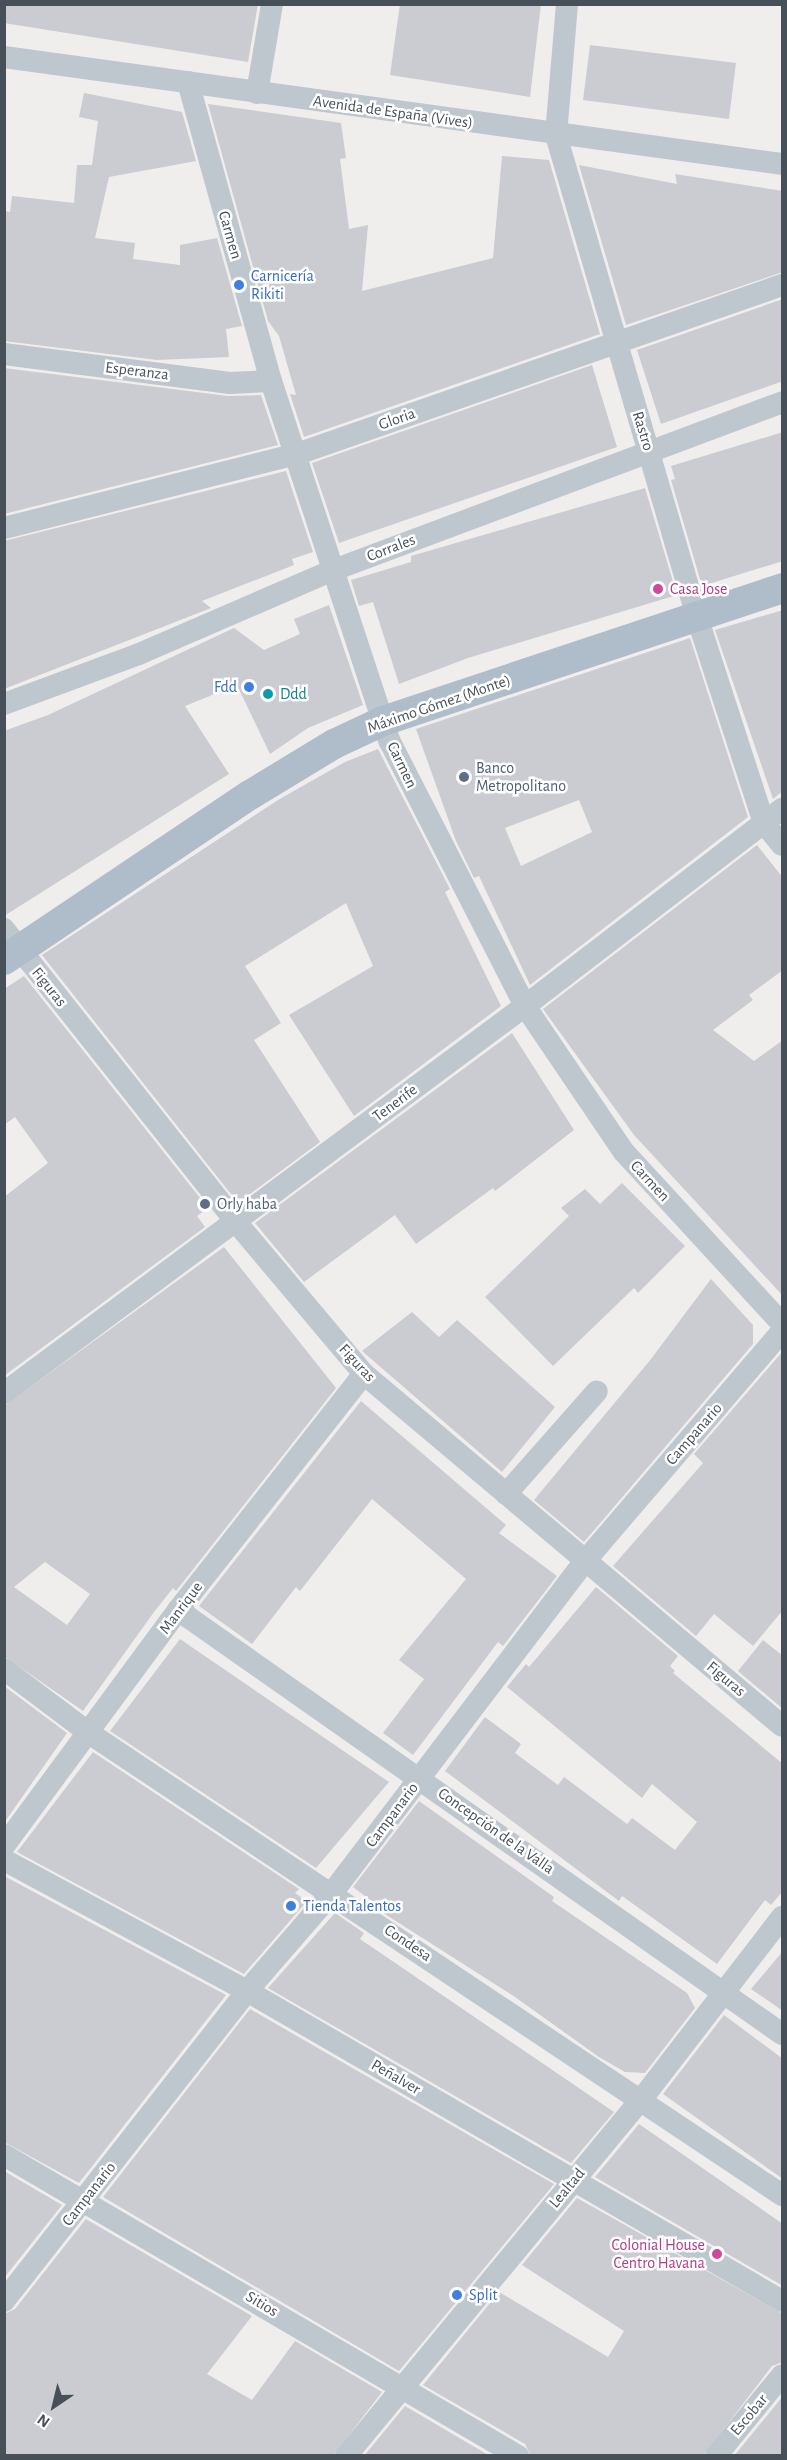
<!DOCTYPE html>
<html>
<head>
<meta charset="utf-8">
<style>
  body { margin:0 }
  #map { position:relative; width:787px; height:2460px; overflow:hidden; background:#f0eded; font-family:"Alegreya Sans",sans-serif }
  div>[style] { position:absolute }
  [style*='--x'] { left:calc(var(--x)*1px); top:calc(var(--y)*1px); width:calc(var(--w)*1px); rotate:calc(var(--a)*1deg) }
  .building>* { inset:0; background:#caccd1 }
  .minor>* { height:22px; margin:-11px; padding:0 11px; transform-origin:11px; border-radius:11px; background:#bfc7ce }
  .major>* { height:30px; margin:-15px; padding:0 15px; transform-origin:15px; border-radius:15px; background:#afbcc9 }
  .dots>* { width:16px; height:16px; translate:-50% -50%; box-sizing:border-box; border:3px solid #fff; border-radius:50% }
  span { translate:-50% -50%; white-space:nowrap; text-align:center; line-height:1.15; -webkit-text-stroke:5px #fff; paint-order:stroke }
  .street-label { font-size:16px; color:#475058 }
  .shop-label { font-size:16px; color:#366cbe }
  .left { translate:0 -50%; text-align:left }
  .right { translate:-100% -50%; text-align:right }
  .hotel-label { font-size:16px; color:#b23c85 }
  .culture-label { font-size:16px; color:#0d838f }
  .service-label { font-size:16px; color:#4e5e75 }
  .frame { position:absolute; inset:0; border:6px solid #475058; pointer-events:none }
  .north { position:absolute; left:24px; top:2376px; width:60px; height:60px; -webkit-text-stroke:4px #fff; paint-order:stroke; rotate:215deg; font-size:16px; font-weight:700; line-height:24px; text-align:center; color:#475058 }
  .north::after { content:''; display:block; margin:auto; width:21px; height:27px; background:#475058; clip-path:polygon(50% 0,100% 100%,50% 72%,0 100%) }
</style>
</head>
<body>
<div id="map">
  <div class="building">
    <div style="clip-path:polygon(4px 4px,258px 4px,248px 62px,4px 23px)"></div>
    <div style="clip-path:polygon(400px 4px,541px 4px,530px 97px,390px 75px)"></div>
    <div style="clip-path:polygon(590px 45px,736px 63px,729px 119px,583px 100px)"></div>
    <div style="clip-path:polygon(84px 93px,182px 112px,196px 161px,109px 177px,95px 238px,135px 243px,133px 259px,180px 265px,180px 245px,217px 238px,242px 326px,226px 329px,229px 357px,157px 360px,4px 341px,4px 211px,10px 212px,12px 196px,74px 203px,77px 165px,92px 165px,98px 121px,79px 117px)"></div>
    <div style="clip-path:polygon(208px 104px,341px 123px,346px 158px,340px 159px,349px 229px,368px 225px,362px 291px,493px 258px,502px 156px,549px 160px,600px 334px,304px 437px,290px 394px,296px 395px,279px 336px,268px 321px)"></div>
    <div style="clip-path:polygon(579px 165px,677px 184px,675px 174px,783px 191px,783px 272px,626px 325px)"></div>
    <div style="clip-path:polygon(783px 299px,783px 381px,661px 424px,637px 350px)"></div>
    <div style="clip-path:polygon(592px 365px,617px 447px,339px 543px,312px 463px)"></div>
    <div style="clip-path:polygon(4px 368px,228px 396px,261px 395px,278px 445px,4px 514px)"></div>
    <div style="clip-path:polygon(783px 432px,783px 561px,702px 586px,671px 480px,675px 479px,671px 466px)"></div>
    <div style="clip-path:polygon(286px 471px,313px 552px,292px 559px,294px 565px,202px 601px,211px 608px,4px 689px,4px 541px)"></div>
    <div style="clip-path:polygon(645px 488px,677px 595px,468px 658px,399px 684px,373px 602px,359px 606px,351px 580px,411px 562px,411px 556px)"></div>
    <div style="clip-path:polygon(329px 605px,363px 705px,308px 728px,270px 754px,237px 685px,185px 706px,229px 774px,4px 916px,4px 731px,48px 715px,234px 628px,264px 650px,300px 634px,294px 619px)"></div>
    <div style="clip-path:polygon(783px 610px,783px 791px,773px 799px,715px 630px)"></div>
    <div style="clip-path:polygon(evenodd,690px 638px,748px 817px,530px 985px,479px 876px,474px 878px,456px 841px,416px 729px,690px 638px,579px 800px,592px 832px,521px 866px,505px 828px,579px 800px)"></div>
    <div style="clip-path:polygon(378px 749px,450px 889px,445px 892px,501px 1006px,354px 1116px,289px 1015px,373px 966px,346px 903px,245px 966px,281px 1023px,254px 1040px,320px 1142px,238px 1203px,42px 955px,278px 800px,345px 762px)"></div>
    <div style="clip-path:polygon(757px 845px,783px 878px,783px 970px,749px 995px,753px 1000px,713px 1030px,754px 1061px,783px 1040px,783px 1296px,634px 1135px,543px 1009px)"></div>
    <div style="clip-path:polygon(24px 976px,208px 1208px,197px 1216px,205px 1227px,4px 1376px,4px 1197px,48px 1163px,15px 1117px,4px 1125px,4px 989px)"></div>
    <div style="clip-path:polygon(512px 1033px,574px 1130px,495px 1191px,493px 1188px,416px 1244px,395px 1215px,304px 1282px,255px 1223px)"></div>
    <div style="clip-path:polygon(622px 1183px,685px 1246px,638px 1293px,634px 1288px,553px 1366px,485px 1297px,569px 1216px,561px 1208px,585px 1189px,600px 1204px)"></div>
    <div style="clip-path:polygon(evenodd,224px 1247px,336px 1388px,176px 1591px,173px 1588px,154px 1612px,83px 1711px,4px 1656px,4px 1406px,224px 1247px,45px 1562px,90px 1594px,67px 1625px,14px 1587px,45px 1562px)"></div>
    <div style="clip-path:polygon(711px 1279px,753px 1325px,753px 1344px,584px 1542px,534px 1500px,651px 1359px)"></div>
    <div style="clip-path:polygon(412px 1312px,439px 1337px,457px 1320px,555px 1407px,502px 1472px,362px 1351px)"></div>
    <div style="clip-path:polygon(783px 1351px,783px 1610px,753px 1646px,714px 1614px,696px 1636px,613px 1566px,703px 1463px,694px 1454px)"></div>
    <div style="clip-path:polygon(361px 1401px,506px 1525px,499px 1533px,557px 1576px,503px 1646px,498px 1642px,413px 1755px,383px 1733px,424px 1679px,399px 1660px,466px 1579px,372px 1499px,300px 1591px,296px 1587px,252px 1644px,199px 1606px)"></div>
    <div style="clip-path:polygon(596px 1587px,678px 1656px,670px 1666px,675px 1671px,673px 1673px,783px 1764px,783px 1891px,771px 1905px,765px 1900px,717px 1964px,622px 1896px,619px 1901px,445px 1771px,485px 1717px,521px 1744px,515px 1753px,558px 1785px,564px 1777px,627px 1824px,632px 1818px,675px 1850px,697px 1822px,652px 1784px,642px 1798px,507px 1687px,526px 1664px,529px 1667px)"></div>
    <div style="clip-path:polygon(180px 1639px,389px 1782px,316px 1868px,110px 1731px)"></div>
    <div style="clip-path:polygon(763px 1640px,783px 1656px,783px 1709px,738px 1671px)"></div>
    <div style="clip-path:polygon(4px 1686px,67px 1733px,4px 1823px)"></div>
    <div style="clip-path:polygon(93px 1752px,299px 1889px,295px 1893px,307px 1901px,244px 1974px,17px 1852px)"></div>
    <div style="clip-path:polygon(419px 1801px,554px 1897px,552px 1901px,687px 1993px,695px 2008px,645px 2073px,625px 2072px,599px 2057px,515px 1997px,377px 1909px,381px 1908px,353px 1887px)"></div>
    <div style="clip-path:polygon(4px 1876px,226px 1995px,79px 2183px,4px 2142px)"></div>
    <div style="clip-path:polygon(335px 1913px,364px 1933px,360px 1939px,614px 2112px,571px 2163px,268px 1988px)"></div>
    <div style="clip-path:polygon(783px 1951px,783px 2011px,751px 1989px)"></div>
    <div style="clip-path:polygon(250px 2009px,554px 2184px,399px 2371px,103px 2197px)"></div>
    <div style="clip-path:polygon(724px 2015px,783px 2059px,783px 2179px,663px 2094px)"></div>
    <div style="clip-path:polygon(639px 2124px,783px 2224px,783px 2286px,595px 2177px)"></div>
    <div style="clip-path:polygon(4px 2171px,62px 2205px,4px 2278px)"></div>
    <div style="clip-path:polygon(577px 2198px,783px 2314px,783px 2362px,772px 2366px,703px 2456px,531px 2456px,525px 2444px,423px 2385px,499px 2292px,608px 2357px,624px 2331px,522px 2265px)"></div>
    <div style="clip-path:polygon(86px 2219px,252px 2316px,207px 2374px,252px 2400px,295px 2341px,382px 2392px,333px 2456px,4px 2456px,4px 2314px,15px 2309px)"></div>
    <div style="clip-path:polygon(783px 2396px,783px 2456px,734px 2456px)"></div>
    <div style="clip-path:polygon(405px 2406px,490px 2456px,364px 2456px)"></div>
  </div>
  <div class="minor">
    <div style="--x:567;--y:4;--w:131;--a:94.8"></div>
    <div style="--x:556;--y:135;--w:502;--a:73.69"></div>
    <div style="--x:697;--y:617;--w:217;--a:72"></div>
    <div style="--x:764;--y:823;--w:28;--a:51"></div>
    <div style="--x:4;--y:57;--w:785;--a:7.83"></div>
    <div style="--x:188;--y:82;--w:310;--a:74.5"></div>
    <div style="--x:271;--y:381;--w:380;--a:71.8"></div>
    <div style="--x:390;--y:742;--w:297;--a:62.9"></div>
    <div style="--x:525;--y:1006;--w:176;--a:55.9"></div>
    <div style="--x:624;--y:1152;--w:234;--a:47.4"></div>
    <div style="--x:257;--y:93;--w:90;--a:-80.4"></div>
    <div style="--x:4;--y:354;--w:228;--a:7.3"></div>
    <div style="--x:230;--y:383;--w:41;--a:-2.8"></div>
    <div style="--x:4;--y:528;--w:302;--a:-14.2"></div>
    <div style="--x:297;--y:454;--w:514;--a:-19.21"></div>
    <div style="--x:4;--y:704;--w:144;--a:-20.3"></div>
    <div style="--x:139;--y:654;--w:209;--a:-23.4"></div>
    <div style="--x:331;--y:571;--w:482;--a:-20.5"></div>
    <div style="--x:4;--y:929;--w:374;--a:51.6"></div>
    <div style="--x:236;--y:1222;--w:199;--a:49.9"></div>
    <div style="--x:364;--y:1374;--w:546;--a:40.1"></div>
    <div style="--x:4;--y:1393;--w:649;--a:-36.61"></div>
    <div style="--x:525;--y:1006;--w:324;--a:-37.5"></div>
    <div style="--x:506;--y:1494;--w:137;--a:-48.5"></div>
    <div style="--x:178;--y:1610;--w:738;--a:35.07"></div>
    <div style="--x:4;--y:1669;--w:106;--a:37"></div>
    <div style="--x:89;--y:1733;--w:833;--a:33.69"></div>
    <div style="--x:4;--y:1846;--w:293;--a:-53.6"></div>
    <div style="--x:178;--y:1610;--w:300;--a:-51.8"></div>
    <div style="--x:4;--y:1860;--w:276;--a:28.3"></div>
    <div style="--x:247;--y:1991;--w:618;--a:30.09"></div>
    <div style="--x:4;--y:2155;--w:596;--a:30.35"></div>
    <div style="--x:4;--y:2301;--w:394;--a:-51.9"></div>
    <div style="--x:247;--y:1991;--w:130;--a:-49.1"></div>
    <div style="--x:332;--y:1893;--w:417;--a:-52.7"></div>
    <div style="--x:585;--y:1561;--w:303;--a:-49.4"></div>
    <div style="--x:346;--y:2456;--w:462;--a:-50.4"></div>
    <div style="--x:641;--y:2100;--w:231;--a:-52.4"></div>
    <div style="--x:716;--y:2456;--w:104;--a:-50.8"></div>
  </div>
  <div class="major">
    <div style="--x:4;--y:960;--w:296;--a:-33.9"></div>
    <div style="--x:250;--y:795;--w:98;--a:-31.3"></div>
    <div style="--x:334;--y:744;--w:54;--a:-25.1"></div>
    <div style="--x:383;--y:721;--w:421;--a:-18.4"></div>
  </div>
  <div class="dots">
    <div style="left:239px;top:285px;background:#3f7fe0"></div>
    <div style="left:658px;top:589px;background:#d1479c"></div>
    <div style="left:249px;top:687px;background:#3f7fe0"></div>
    <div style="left:268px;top:694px;background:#0f9aa8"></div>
    <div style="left:464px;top:777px;background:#5c6f8a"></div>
    <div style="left:205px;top:1204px;background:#5c6f8a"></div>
    <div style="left:291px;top:1906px;background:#3f7fe0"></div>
    <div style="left:717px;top:2254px;background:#d1479c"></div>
    <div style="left:457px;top:2295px;background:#3f7fe0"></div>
  </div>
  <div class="street-label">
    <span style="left:393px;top:112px;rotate:8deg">Avenida de España (Vives)</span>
    <span style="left:230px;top:235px;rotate:74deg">Carmen</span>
    <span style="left:137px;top:371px;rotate:7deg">Esperanza</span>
    <span style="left:397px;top:419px;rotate:-19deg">Gloria</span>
    <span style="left:643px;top:431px;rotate:73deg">Rastro</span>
    <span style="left:391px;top:548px;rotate:-21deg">Corrales</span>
    <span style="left:439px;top:704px;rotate:-19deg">Máximo Gómez (Monte)</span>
    <span style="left:402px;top:765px;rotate:64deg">Carmen</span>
    <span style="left:49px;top:987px;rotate:51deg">Figuras</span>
    <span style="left:395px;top:1103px;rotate:-37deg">Tenerife</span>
    <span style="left:650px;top:1181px;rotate:47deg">Carmen</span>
    <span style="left:357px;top:1363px;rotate:47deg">Figuras</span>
    <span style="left:694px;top:1434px;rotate:-49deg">Campanario</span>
    <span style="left:181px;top:1608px;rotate:-53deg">Manrique</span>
    <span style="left:726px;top:1679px;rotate:40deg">Figuras</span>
    <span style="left:392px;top:1815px;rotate:-53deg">Campanario</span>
    <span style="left:496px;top:1831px;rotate:35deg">Concepción de la Valla</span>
    <span style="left:408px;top:1943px;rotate:34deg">Condesa</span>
    <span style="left:396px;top:2077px;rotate:30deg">Peñalver</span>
    <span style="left:567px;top:2188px;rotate:-50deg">Lealtad</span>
    <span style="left:89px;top:2194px;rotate:-52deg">Campanario</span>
    <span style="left:262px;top:2304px;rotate:31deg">Sitios</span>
    <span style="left:749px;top:2415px;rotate:-50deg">Escobar</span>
  </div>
  <div class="shop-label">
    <span class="left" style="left:251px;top:285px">Carnicería<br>Rikiti</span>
    <span class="right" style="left:237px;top:687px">Fdd</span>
    <span class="left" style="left:303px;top:1906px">Tienda Talentos</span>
    <span class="left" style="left:469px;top:2295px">Split</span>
  </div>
  <div class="hotel-label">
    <span class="left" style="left:670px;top:589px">Casa Jose</span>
    <span class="right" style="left:705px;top:2254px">Colonial House<br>Centro Havana</span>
  </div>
  <div class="culture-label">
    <span class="left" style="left:280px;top:694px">Ddd</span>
  </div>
  <div class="service-label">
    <span class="left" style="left:476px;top:777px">Banco<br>Metropolitano</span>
    <span class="left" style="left:217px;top:1204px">Orly haba</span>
  </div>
  <div class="frame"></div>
  <div class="north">N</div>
</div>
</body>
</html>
